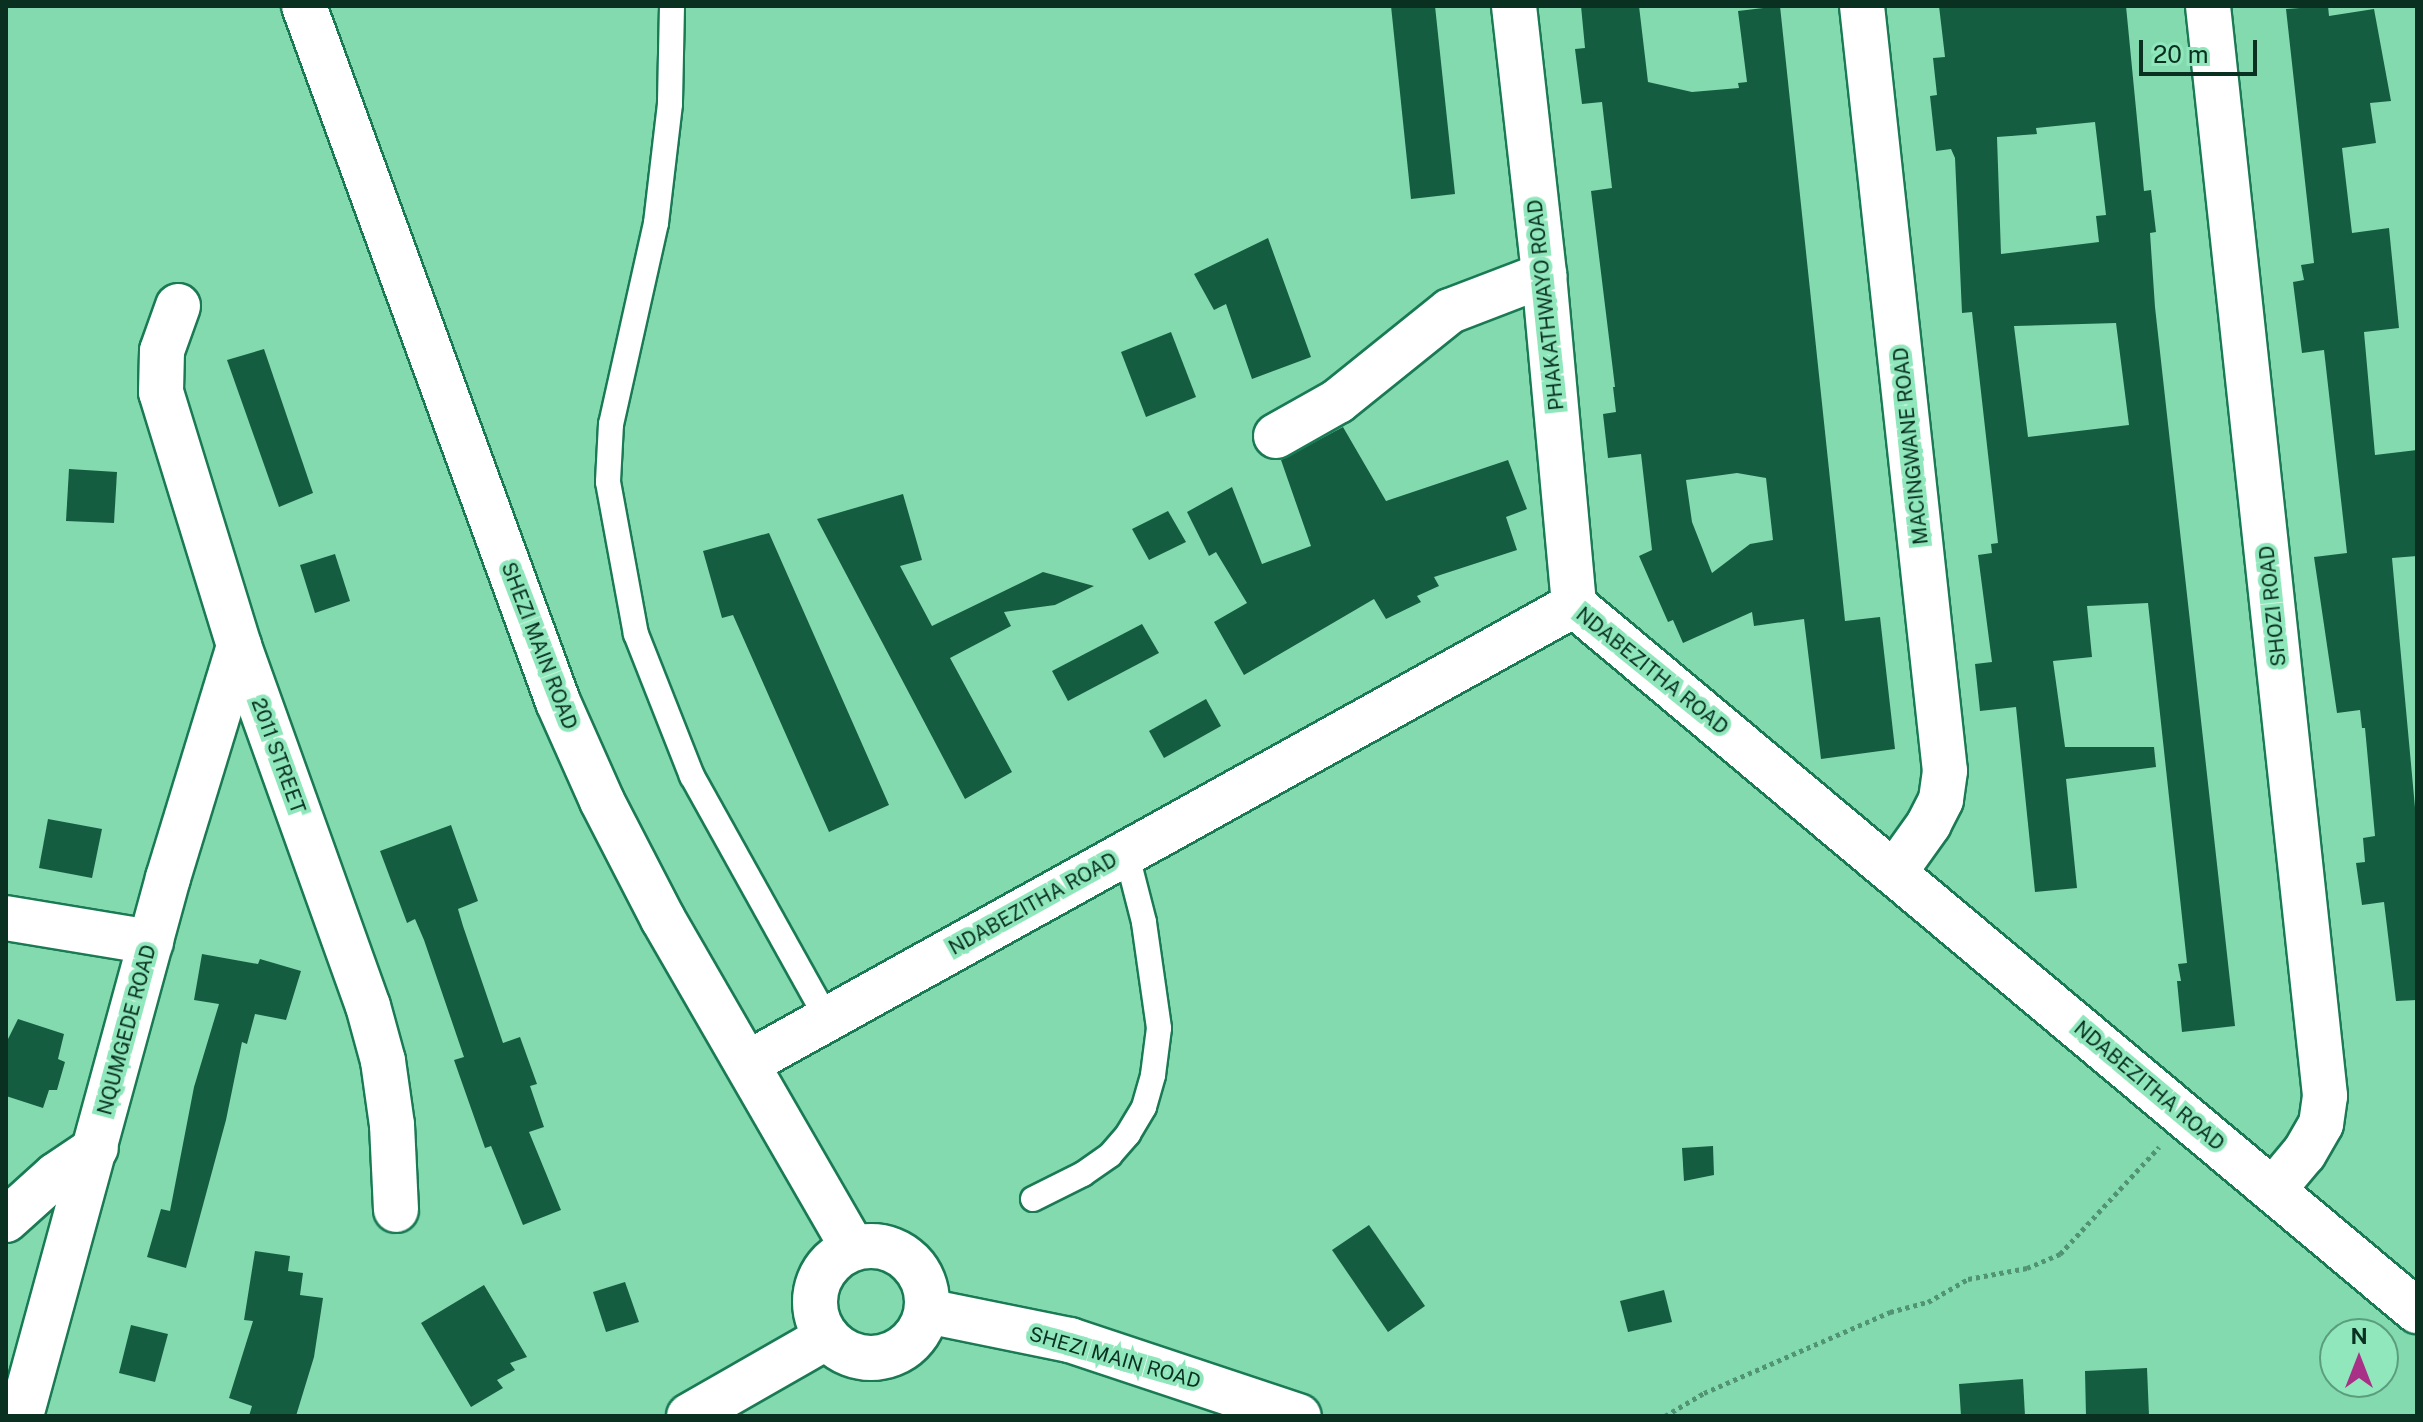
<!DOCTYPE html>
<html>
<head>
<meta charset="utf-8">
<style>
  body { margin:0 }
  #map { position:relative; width:2423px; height:1422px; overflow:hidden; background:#83daaf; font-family:"Public Sans",sans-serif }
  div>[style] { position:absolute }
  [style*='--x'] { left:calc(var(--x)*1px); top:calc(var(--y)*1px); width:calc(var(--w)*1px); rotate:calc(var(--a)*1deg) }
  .building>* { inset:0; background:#155d40 }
  .path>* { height:5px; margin-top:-2.5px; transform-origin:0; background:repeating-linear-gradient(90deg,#519474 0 4px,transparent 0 8px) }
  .roads { filter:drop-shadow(2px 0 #1a7a54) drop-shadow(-2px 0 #1a7a54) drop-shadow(0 2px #1a7a54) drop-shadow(0 -2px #1a7a54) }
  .lane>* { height:24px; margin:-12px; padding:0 12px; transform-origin:12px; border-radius:12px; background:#fff }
  .street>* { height:44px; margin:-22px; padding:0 22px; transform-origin:22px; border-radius:22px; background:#fff }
  .secondary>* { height:44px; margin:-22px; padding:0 22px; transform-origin:22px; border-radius:22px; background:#fff }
  .secondary>.ring { margin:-22px; padding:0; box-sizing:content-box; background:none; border:44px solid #fff; border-radius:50% }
  span { translate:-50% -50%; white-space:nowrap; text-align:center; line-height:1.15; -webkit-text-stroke:8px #90e7bc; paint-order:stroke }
  .street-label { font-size:20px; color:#093020 }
  .frame { position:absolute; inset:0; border:8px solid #093020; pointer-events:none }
  .north { position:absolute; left:2319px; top:1318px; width:80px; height:80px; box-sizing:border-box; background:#90e7bc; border:2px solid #5a9e7e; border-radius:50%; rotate:0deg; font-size:22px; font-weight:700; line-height:32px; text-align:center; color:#093020 }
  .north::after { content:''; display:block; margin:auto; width:28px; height:36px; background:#a83086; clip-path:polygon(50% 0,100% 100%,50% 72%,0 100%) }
  .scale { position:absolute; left:2139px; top:40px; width:118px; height:36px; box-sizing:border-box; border:4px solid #093020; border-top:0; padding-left:10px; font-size:24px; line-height:28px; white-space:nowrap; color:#093020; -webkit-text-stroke:6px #90e7bc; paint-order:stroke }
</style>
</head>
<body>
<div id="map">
  <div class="building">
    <div style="clip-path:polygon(1391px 6px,1435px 6px,1455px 194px,1411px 199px)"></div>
    <div style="clip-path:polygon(evenodd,1581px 6px,1639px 6px,1648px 82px,1692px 92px,1739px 88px,1738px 83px,1747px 82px,1738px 11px,1780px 6px,1845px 621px,1880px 617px,1895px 749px,1821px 759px,1804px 619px,1754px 626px,1752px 612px,1683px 643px,1673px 620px,1668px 622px,1639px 556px,1652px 550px,1641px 454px,1608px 458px,1603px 414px,1616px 412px,1613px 387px,1615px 387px,1591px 191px,1612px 188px,1602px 102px,1582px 104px,1575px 49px,1585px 48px,1581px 6px,1737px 473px,1766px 478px,1773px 540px,1750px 544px,1712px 573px,1692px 522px,1686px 480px,1737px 473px)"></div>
    <div style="clip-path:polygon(evenodd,1939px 6px,2126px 6px,2144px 191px,2151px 190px,2156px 232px,2150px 233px,2155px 307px,2235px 1026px,2182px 1032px,2177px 981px,2181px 981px,2178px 964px,2187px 963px,2148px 603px,2087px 606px,2092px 657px,2053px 661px,2065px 747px,2154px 747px,2156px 767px,2066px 779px,2077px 888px,2035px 892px,2016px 707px,1980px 711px,1975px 664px,1992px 662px,1978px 555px,1992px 553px,1991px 544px,1998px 543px,1972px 312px,1962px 313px,1955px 158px,1951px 149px,1936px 151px,1930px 96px,1937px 95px,1933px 58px,1945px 57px,1939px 6px,2095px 122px,2106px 215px,2096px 216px,2099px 242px,2001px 254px,1997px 137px,2037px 134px,2036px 128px,2095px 122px,1939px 6px,2116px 323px,2129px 425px,2028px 437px,2014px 326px,2116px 323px)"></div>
    <div style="clip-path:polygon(2328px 6px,2329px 16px,2374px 9px,2391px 101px,2370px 103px,2376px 143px,2342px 148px,2352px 233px,2389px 228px,2399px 328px,2364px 332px,2375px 455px,2417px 450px,2417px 556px,2392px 558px,2417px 829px,2417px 1000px,2396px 1001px,2384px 902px,2362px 905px,2356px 863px,2365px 862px,2363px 838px,2375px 836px,2365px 728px,2362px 728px,2360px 710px,2337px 713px,2314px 557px,2347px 553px,2324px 350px,2302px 353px,2293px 282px,2304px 280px,2301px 265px,2314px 263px,2286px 9px)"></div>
    <div style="clip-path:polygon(1268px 238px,1311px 357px,1252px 379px,1226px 304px,1214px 310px,1194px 274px)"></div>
    <div style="clip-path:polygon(1171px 332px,1196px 397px,1146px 417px,1121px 352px)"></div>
    <div style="clip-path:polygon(264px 349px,313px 493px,279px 507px,227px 360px)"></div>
    <div style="clip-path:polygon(1343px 427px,1386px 501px,1508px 460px,1527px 509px,1506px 517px,1517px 550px,1434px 577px,1439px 586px,1417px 596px,1421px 602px,1386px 619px,1374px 599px,1244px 675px,1214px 622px,1247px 603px,1216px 552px,1209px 556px,1187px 512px,1232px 487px,1262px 564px,1311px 546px,1281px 460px)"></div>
    <div style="clip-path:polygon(69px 469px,117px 472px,114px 523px,66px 521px)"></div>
    <div style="clip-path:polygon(903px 494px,922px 560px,900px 566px,932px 626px,1043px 572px,1094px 586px,1055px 605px,1004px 612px,1011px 626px,950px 658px,1012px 772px,965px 799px,817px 519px)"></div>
    <div style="clip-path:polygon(1168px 511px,1186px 542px,1149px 560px,1132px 529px)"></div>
    <div style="clip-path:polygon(769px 533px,889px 805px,829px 832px,733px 615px,722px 618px,703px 551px)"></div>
    <div style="clip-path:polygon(335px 554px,350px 601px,315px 613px,300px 565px)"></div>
    <div style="clip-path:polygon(1142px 624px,1159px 653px,1068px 701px,1052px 671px)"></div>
    <div style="clip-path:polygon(1206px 699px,1221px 726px,1164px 758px,1149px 731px)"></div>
    <div style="clip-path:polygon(48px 819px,102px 829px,92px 878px,39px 868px)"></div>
    <div style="clip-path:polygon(451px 825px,478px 901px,458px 909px,463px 926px,503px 1043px,520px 1037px,537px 1084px,530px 1086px,544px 1127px,529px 1132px,561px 1210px,523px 1225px,491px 1146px,485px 1148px,454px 1060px,464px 1057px,424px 940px,415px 919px,407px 923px,380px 851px)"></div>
    <div style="clip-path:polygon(202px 954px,258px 964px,260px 959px,301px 971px,286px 1020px,255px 1014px,247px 1044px,242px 1042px,226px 1120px,186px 1268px,147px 1257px,161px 1209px,170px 1211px,194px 1087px,219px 1004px,194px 1000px)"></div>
    <div style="clip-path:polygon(18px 1019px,64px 1034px,58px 1059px,65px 1062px,57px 1090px,49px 1090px,43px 1108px,6px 1096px,6px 1043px)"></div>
    <div style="clip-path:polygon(1713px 1146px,1714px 1175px,1684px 1181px,1682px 1148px)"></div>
    <div style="clip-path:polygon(1369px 1225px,1425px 1306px,1388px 1332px,1332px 1250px)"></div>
    <div style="clip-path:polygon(255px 1251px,290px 1256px,288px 1271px,303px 1273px,300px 1295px,323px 1298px,314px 1357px,296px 1416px,249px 1416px,252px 1406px,229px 1398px,253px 1321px,244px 1320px)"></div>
    <div style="clip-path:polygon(625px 1282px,639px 1322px,606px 1332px,593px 1292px)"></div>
    <div style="clip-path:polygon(484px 1285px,527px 1357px,510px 1363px,515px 1370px,497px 1380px,503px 1388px,471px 1407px,421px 1323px)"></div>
    <div style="clip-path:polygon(1664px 1290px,1672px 1322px,1628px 1332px,1620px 1301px)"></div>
    <div style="clip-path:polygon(131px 1325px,168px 1334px,155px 1382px,119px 1373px)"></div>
    <div style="clip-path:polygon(2147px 1368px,2149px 1416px,2086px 1416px,2085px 1371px)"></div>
    <div style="clip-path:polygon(2023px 1379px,2025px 1416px,1961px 1416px,1959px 1384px)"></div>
  </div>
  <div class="path">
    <div style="--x:1665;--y:1416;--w:45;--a:-30.5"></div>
    <div style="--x:1704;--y:1393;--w:203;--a:-23.5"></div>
    <div style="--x:1890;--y:1312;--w:39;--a:-15"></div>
    <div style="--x:1928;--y:1302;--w:46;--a:-29.9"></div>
    <div style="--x:1968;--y:1279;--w:60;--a:-10.6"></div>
    <div style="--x:2027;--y:1268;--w:36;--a:-23"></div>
    <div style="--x:2060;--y:1254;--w:146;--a:-47.2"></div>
  </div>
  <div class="roads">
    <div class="lane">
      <div style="--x:672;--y:6;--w:98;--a:91.2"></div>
      <div style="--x:670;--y:104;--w:120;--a:96.7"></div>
      <div style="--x:656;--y:223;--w:206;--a:102.6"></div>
      <div style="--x:611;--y:424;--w:58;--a:93"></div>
      <div style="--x:608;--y:482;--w:155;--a:79.6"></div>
      <div style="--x:636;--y:634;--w:153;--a:68.5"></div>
      <div style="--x:692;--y:776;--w:276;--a:60.9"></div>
      <div style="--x:1033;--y:1199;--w:56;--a:-26.6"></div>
      <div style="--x:1083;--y:1174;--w:33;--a:-35"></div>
      <div style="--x:1110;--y:1155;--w:28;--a:-49"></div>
      <div style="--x:1128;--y:1134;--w:31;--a:-59"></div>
      <div style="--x:1144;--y:1107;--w:33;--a:-74"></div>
      <div style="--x:1153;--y:1075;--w:47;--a:-82.7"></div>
      <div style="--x:1159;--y:1028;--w:107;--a:-98.1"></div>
      <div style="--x:1144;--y:922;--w:72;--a:-104.4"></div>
    </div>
    <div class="street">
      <div style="--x:1514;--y:6;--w:271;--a:83.6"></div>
      <div style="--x:1544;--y:275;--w:331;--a:84.8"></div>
      <div style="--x:1862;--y:6;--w:769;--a:83.81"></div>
      <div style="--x:1945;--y:771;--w:29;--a:98"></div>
      <div style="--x:1941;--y:800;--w:27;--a:117"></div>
      <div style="--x:1929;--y:824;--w:60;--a:125.5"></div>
      <div style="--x:2208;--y:6;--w:1096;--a:83.87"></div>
      <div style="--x:2325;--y:1096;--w:28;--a:98"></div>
      <div style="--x:2321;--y:1124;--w:34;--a:120"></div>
      <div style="--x:2304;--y:1153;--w:48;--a:130"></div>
      <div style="--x:178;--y:306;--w:48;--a:109.6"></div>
      <div style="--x:162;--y:351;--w:41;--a:91.4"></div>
      <div style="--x:161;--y:392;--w:266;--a:72.9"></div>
      <div style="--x:239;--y:646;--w:382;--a:70.3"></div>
      <div style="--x:368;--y:1006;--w:57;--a:74.7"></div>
      <div style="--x:383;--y:1061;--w:65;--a:82"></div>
      <div style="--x:392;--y:1125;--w:85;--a:87.3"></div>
      <div style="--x:1276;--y:436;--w:71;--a:-29.4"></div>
      <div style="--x:1338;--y:401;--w:144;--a:-38.8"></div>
      <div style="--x:1450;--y:311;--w:101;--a:-21"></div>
      <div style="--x:6;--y:918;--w:147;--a:9.4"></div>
      <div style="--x:748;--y:1063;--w:944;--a:-29.01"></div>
      <div style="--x:1574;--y:605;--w:1100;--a:39.95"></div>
      <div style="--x:6;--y:1220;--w:67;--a:-42"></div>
      <div style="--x:56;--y:1175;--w:48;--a:-34"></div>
      <div style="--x:21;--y:1416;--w:558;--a:-74.72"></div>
      <div style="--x:168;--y:878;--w:243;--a:-73"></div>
    </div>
    <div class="secondary">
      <div style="--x:304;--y:6;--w:741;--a:69.95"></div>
      <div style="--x:558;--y:702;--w:108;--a:66"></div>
      <div style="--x:602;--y:801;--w:133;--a:62.7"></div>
      <div style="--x:663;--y:919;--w:380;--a:60"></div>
      <div class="ring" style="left:815px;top:1246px;width:68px;height:68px"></div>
      <div style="--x:927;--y:1311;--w:146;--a:11.5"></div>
      <div style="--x:1070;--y:1340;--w:241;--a:18.4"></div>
      <div style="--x:689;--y:1416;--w:159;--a:-29.8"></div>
    </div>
  </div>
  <div class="street-label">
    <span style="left:1546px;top:305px;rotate:-96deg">PHAKATHWAYO ROAD</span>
    <span style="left:1911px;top:446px;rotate:-96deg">MACINGWANE ROAD</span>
    <span style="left:2273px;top:606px;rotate:-96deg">SHOZI ROAD</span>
    <span style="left:539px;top:646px;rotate:69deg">SHEZI MAIN ROAD</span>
    <span style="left:1652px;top:671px;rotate:39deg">NDABEZITHA ROAD</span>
    <span style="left:278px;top:756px;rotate:70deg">2011 STREET</span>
    <span style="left:1033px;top:904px;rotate:-29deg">NDABEZITHA ROAD</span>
    <span style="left:127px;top:1030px;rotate:-75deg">NQUMGEDE ROAD</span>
    <span style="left:2149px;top:1086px;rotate:40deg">NDABEZITHA ROAD</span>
    <span style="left:1115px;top:1358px;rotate:16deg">SHEZI MAIN ROAD</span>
  </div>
  <div class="frame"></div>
  <div class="north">N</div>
  <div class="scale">20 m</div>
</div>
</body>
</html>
